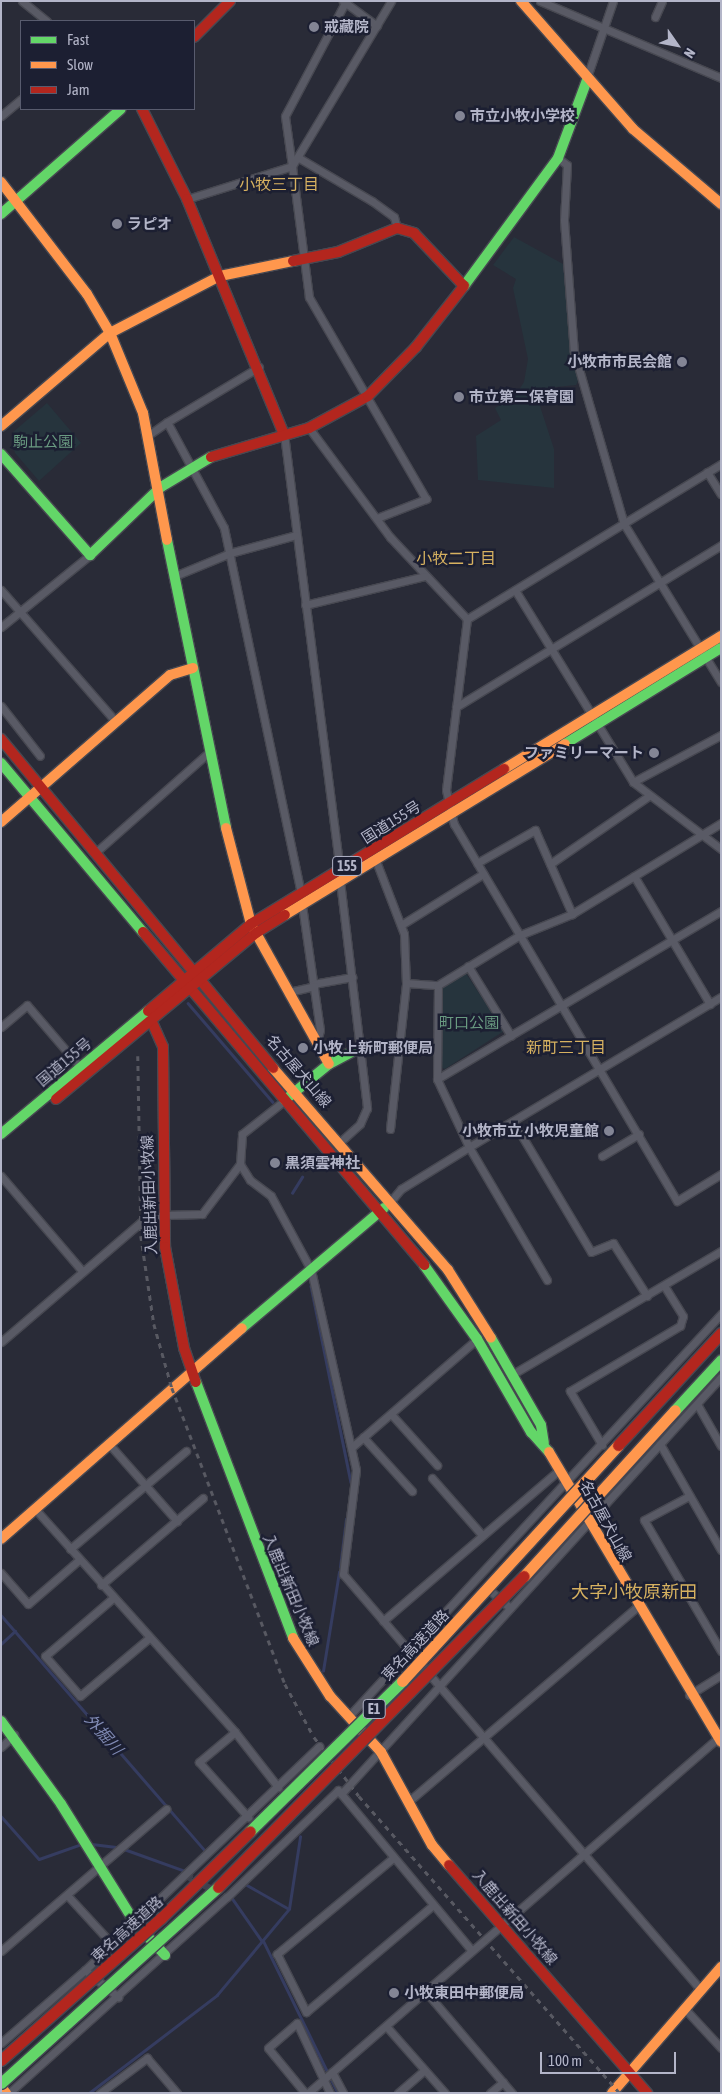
<!DOCTYPE html>
<html>
<head>
<meta charset="utf-8">
<style>
  body { margin:0 }
  #map { position:relative; width:722px; height:2094px; overflow:hidden; background:#292b37; font-family:"Asap Condensed","Noto Sans JP",sans-serif }
  div>[style] { position:absolute }
  [style*='--x'] { left:calc(var(--x)*1px); top:calc(var(--y)*1px); width:calc(var(--w)*1px); rotate:calc(var(--a)*1deg) }
  .green>* { inset:0; background:#26343d }
  .stream>* { height:2.5px; margin:-1.25px; padding:0 1.25px; transform-origin:1.25px; border-radius:1.25px; background:#353c60 }
  .street-tunnel>* { height:7px; margin-top:-3.5px; transform-origin:0; background:repeating-linear-gradient(90deg,#3e404d 0 7px,transparent 0 10.5px) }
  .roads { filter:drop-shadow(1px 0 #474851) drop-shadow(-1px 0 #474851) drop-shadow(0 1px #474851) drop-shadow(0 -1px #474851) }
  .street>* { height:7px; margin:-3.5px; padding:0 3.5px; transform-origin:3.5px; border-radius:3.5px; background:#595a65 }
  .fast>* { height:10px; margin:-5px; padding:0 5px; transform-origin:5px; border-radius:5px; background:#63d668 }
  .slow>* { height:10px; margin:-5px; padding:0 5px; transform-origin:5px; border-radius:5px; background:#ff974d }
  .jam>* { height:10px; margin:-5px; padding:0 5px; transform-origin:5px; border-radius:5px; background:#b3261e }
  .rail>* { height:2.5px; margin-top:-1.25px; transform-origin:0; background:repeating-linear-gradient(90deg,#585962 0 5px,transparent 0 10px) }
  .bridges { filter:drop-shadow(1px 0 #464753) drop-shadow(-1px 0 #464753) drop-shadow(0 1px #464753) drop-shadow(0 -1px #464753) }
  .fast-bridge>* { height:11px; margin:-5.5px; padding:0 5.5px; transform-origin:5.5px; border-radius:5.5px; background:#63d668 }
  .slow-bridge>* { height:11px; margin:-5.5px; padding:0 5.5px; transform-origin:5.5px; border-radius:5.5px; background:#ff974d }
  .jam-bridge>* { height:11px; margin:-5.5px; padding:0 5.5px; transform-origin:5.5px; border-radius:5.5px; background:#b3261e }
  .dots>* { width:14px; height:14px; translate:-50% -50%; box-sizing:border-box; border:2px solid #1c1f32; border-radius:50% }
  span { translate:-50% -50%; white-space:nowrap; text-align:center; line-height:1.15; -webkit-text-stroke:5px #1c1f32; paint-order:stroke }
  .shield-label span { padding:1px 4px; background:#1c1f32; border:1px solid; border-radius:4px; -webkit-text-stroke-width:0 }
  .shield-label { font-size:14px; color:#b3b5c8; font-weight:700 }
  .poi-label { font-size:15px; color:#b3b5c8; font-weight:700 }
  .left { translate:0 -50%; text-align:left }
  .right { translate:-100% -50%; text-align:right }
  .park-label { font-size:15px; color:#699a81 }
  .street-label { font-size:15px; color:#b3b5c8 }
  .neighbourhood-label { font-size:16px; color:#d6b160 }
  .water-label { font-size:16px; color:#818bb5; font-style:italic }
  .quarter-label { font-size:18px; color:#d6b160 }
  .frame { position:absolute; inset:0; border:2px solid #b3b5c8; pointer-events:none }
  .legend { position:absolute; left:20px; top:20px; width:175px; height:90px; box-sizing:border-box; background:#1c1f32; border:1px solid #585b6e; margin:0; padding:6px 9px; list-style:none; font-size:15px; color:#b3b5c8 }
  .legend li { display:flex; align-items:center; gap:10px; height:25px }
  .legend b { width:25px; border:1px solid #585b6e }
  .north { position:absolute; left:652px; top:20px; width:50px; height:50px; -webkit-text-stroke:4px #1c1f32; paint-order:stroke; rotate:123deg; font-size:14px; font-weight:700; line-height:20px; text-align:center; color:#b3b5c8 }
  .north::after { content:''; display:block; margin:auto; width:18px; height:22px; background:#b3b5c8; clip-path:polygon(50% 0,100% 100%,50% 72%,0 100%) }
  .scale { position:absolute; left:540px; top:2052px; width:136px; height:22px; box-sizing:border-box; border:2px solid #b3b5c8; border-top:0; padding-left:6px; font-size:15px; line-height:18px; white-space:nowrap; color:#b3b5c8; -webkit-text-stroke:4px #1c1f32; paint-order:stroke }
</style>
</head>
<body>
<div id="map">
  <div class="green">
    <div style="clip-path:polygon(514px 237px,563px 264px,571px 349px,582px 373px,576px 385px,556px 387px,538px 400px,554px 449px,554px 488px,478px 480px,476px 436px,501px 420px,495px 408px,515px 396px,524px 382px,528px 359px,513px 288px,516px 279px,493px 265px)"></div>
    <div style="clip-path:polygon(47px 403px,81px 443px,39px 481px,15px 453px,11px 439px,13px 432px)"></div>
    <div style="clip-path:polygon(465px 972px,504px 1031px,445px 1069px,441px 1067px,443px 987px)"></div>
  </div>
  <div class="stream">
    <div style="--x:188;--y:1003;--w:130;--a:49.4"></div>
    <div style="--x:292;--y:1193;--w:19;--a:-58"></div>
    <div style="--x:311;--y:1286;--w:200;--a:78.5"></div>
    <div style="--x:340;--y:1567;--w:48;--a:-82.9"></div>
    <div style="--x:1;--y:1615;--w:313;--a:49.1"></div>
    <div style="--x:1;--y:1644;--w:19;--a:-43"></div>
    <div style="--x:323;--y:1671;--w:100;--a:-80.8"></div>
    <div style="--x:1;--y:1816;--w:57;--a:48.5"></div>
    <div style="--x:39;--y:1859;--w:42;--a:-19.3"></div>
    <div style="--x:92;--y:1844;--w:26;--a:7"></div>
    <div style="--x:124;--y:1849;--w:65;--a:19.8"></div>
    <div style="--x:247;--y:1885;--w:48;--a:29.7"></div>
    <div style="--x:232;--y:1898;--w:52;--a:55.1"></div>
    <div style="--x:263;--y:1940;--w:170;--a:63.9"></div>
    <div style="--x:89;--y:2093;--w:161;--a:-37.4"></div>
    <div style="--x:217;--y:1995;--w:112;--a:-50.1"></div>
    <div style="--x:289;--y:1909;--w:73;--a:-81.3"></div>
  </div>
  <div class="street-tunnel">
    <div style="--x:186;--y:1875;--w:47;--a:28.2"></div>
  </div>
  <div class="roads">
    <div class="street">
      <div style="--x:22;--y:1;--w:32;--a:39"></div>
      <div style="--x:343;--y:1;--w:42;--a:36.3"></div>
      <div style="--x:540;--y:1;--w:197;--a:23"></div>
      <div style="--x:655;--y:17;--w:17;--a:-66"></div>
      <div style="--x:587;--y:77;--w:80;--a:-71.1"></div>
      <div style="--x:1;--y:116;--w:26;--a:-40"></div>
      <div style="--x:299;--y:158;--w:85;--a:30.5"></div>
      <div style="--x:372;--y:201;--w:27;--a:36"></div>
      <div style="--x:394;--y:217;--w:11;--a:75"></div>
      <div style="--x:558;--y:158;--w:11;--a:38"></div>
      <div style="--x:567;--y:165;--w:55;--a:93.1"></div>
      <div style="--x:564;--y:220;--w:132;--a:85.7"></div>
      <div style="--x:574;--y:352;--w:179;--a:73.8"></div>
      <div style="--x:624;--y:524;--w:185;--a:58.5"></div>
      <div style="--x:187;--y:199;--w:110;--a:-17.4"></div>
      <div style="--x:292;--y:166;--w:50;--a:-98"></div>
      <div style="--x:285;--y:116;--w:130;--a:-62.1"></div>
      <div style="--x:259;--y:367;--w:107;--a:149.1"></div>
      <div style="--x:167;--y:422;--w:120;--a:61.7"></div>
      <div style="--x:224;--y:528;--w:374;--a:78.1"></div>
      <div style="--x:309;--y:428;--w:136;--a:53.4"></div>
      <div style="--x:390;--y:537;--w:112;--a:46.8"></div>
      <div style="--x:150;--y:434;--w:21;--a:-35"></div>
      <div style="--x:284;--y:434;--w:440;--a:82.7"></div>
      <div style="--x:721;--y:464;--w:298;--a:148.6"></div>
      <div style="--x:467;--y:619;--w:172;--a:97"></div>
      <div style="--x:446;--y:790;--w:35;--a:77"></div>
      <div style="--x:454;--y:824;--w:438;--a:59.4"></div>
      <div style="--x:677;--y:1201;--w:52;--a:-31.5"></div>
      <div style="--x:707;--y:472;--w:26;--a:58"></div>
      <div style="--x:377;--y:518;--w:53;--a:-21.2"></div>
      <div style="--x:426;--y:499;--w:233;--a:-120.1"></div>
      <div style="--x:309;--y:297;--w:132;--a:-97.4"></div>
      <div style="--x:292;--y:166;--w:192;--a:-59"></div>
      <div style="--x:177;--y:575;--w:57;--a:-22.5"></div>
      <div style="--x:230;--y:553;--w:68;--a:-15.3"></div>
      <div style="--x:1;--y:590;--w:175;--a:48.9"></div>
      <div style="--x:515;--y:590;--w:225;--a:58.4"></div>
      <div style="--x:633;--y:782;--w:111;--a:37.3"></div>
      <div style="--x:305;--y:605;--w:123;--a:-13.6"></div>
      <div style="--x:1;--y:627;--w:114;--a:-39"></div>
      <div style="--x:1;--y:706;--w:63;--a:52"></div>
      <div style="--x:456;--y:707;--w:311;--a:-31.4"></div>
      <div style="--x:633;--y:782;--w:100;--a:-28.1"></div>
      <div style="--x:96;--y:852;--w:149;--a:-41.5"></div>
      <div style="--x:376;--y:861;--w:78;--a:69"></div>
      <div style="--x:404;--y:934;--w:49;--a:87.7"></div>
      <div style="--x:406;--y:983;--w:32;--a:4"></div>
      <div style="--x:477;--y:863;--w:67;--a:-29.6"></div>
      <div style="--x:535;--y:830;--w:92;--a:66.2"></div>
      <div style="--x:550;--y:864;--w:121;--a:-34.6"></div>
      <div style="--x:634;--y:876;--w:149;--a:59.3"></div>
      <div style="--x:340;--y:881;--w:229;--a:83.2"></div>
      <div style="--x:367;--y:1108;--w:17;--a:114"></div>
      <div style="--x:360;--y:1124;--w:27;--a:138"></div>
      <div style="--x:302;--y:905;--w:126;--a:81.8"></div>
      <div style="--x:320;--y:1030;--w:12;--a:104"></div>
      <div style="--x:401;--y:925;--w:97;--a:-31.9"></div>
      <div style="--x:468;--y:966;--w:82;--a:58.4"></div>
      <div style="--x:313;--y:984;--w:40;--a:-10"></div>
      <div style="--x:289;--y:992;--w:26;--a:-13"></div>
      <div style="--x:1;--y:1027;--w:34;--a:-40"></div>
      <div style="--x:27;--y:1005;--w:83;--a:49.4"></div>
      <div style="--x:437;--y:1079;--w:330;--a:-30.6"></div>
      <div style="--x:513;--y:1121;--w:152;--a:59.2"></div>
      <div style="--x:591;--y:1252;--w:24;--a:-22"></div>
      <div style="--x:613;--y:1243;--w:63;--a:57.3"></div>
      <div style="--x:390;--y:1129;--w:147;--a:-83.7"></div>
      <div style="--x:602;--y:1156;--w:43;--a:-30.7"></div>
      <div style="--x:240;--y:1164;--w:19;--a:58"></div>
      <div style="--x:250;--y:1180;--w:26;--a:37"></div>
      <div style="--x:271;--y:1196;--w:84;--a:61.6"></div>
      <div style="--x:311;--y:1270;--w:205;--a:77.3"></div>
      <div style="--x:356;--y:1470;--w:105;--a:97.1"></div>
      <div style="--x:343;--y:1574;--w:549;--a:49.29"></div>
      <div style="--x:1;--y:1176;--w:126;--a:49.5"></div>
      <div style="--x:390;--y:1202;--w:17;--a:-50"></div>
      <div style="--x:401;--y:1189;--w:80;--a:-31.7"></div>
      <div style="--x:469;--y:1147;--w:293;--a:-30.8"></div>
      <div style="--x:547;--y:1280;--w:154;--a:-120.4"></div>
      <div style="--x:469;--y:1147;--w:75;--a:-115.2"></div>
      <div style="--x:437;--y:1079;--w:94;--a:-89.4"></div>
      <div style="--x:438;--y:985;--w:96;--a:-31.4"></div>
      <div style="--x:520;--y:935;--w:56;--a:-22"></div>
      <div style="--x:572;--y:914;--w:175;--a:-31.4"></div>
      <div style="--x:1;--y:1342;--w:184;--a:-40.6"></div>
      <div style="--x:141;--y:1222;--w:22;--a:-18"></div>
      <div style="--x:162;--y:1215;--w:40;--a:-1.4"></div>
      <div style="--x:202;--y:1214;--w:63;--a:-52.8"></div>
      <div style="--x:240;--y:1164;--w:30;--a:-86"></div>
      <div style="--x:242;--y:1134;--w:55;--a:-38.3"></div>
      <div style="--x:513;--y:1374;--w:242;--a:-30.6"></div>
      <div style="--x:697;--y:1404;--w:48;--a:60.3"></div>
      <div style="--x:391;--y:1414;--w:69;--a:48"></div>
      <div style="--x:363;--y:1437;--w:73;--a:47.8"></div>
      <div style="--x:109;--y:1444;--w:103;--a:48.6"></div>
      <div style="--x:660;--y:1444;--w:122;--a:60.1"></div>
      <div style="--x:602;--y:1445;--w:63;--a:-120.7"></div>
      <div style="--x:570;--y:1391;--w:128;--a:-30.6"></div>
      <div style="--x:680;--y:1326;--w:10;--a:-73"></div>
      <div style="--x:683;--y:1316;--w:36;--a:-122"></div>
      <div style="--x:352;--y:1447;--w:165;--a:-40.8"></div>
      <div style="--x:432;--y:1478;--w:76;--a:48.7"></div>
      <div style="--x:689;--y:1496;--w:51;--a:151.9"></div>
      <div style="--x:644;--y:1520;--w:152;--a:59.6"></div>
      <div style="--x:36;--y:1510;--w:298;--a:48.1"></div>
      <div style="--x:235;--y:1732;--w:70;--a:52"></div>
      <div style="--x:70;--y:1549;--w:152;--a:-40.2"></div>
      <div style="--x:1;--y:1573;--w:41;--a:48.9"></div>
      <div style="--x:28;--y:1604;--w:67;--a:-40.8"></div>
      <div style="--x:101;--y:1585;--w:134;--a:-40.5"></div>
      <div style="--x:486;--y:1587;--w:32;--a:41"></div>
      <div style="--x:113;--y:1598;--w:89;--a:139.5"></div>
      <div style="--x:45;--y:1656;--w:53;--a:48.8"></div>
      <div style="--x:80;--y:1696;--w:89;--a:-40"></div>
      <div style="--x:383;--y:1621;--w:232;--a:-40.6"></div>
      <div style="--x:689;--y:1695;--w:38;--a:-32"></div>
      <div style="--x:349;--y:1716;--w:548;--a:-47.22"></div>
      <div style="--x:235;--y:1732;--w:47;--a:140.2"></div>
      <div style="--x:199;--y:1762;--w:74;--a:48.3"></div>
      <div style="--x:1;--y:1747;--w:18;--a:-43"></div>
      <div style="--x:341;--y:1794;--w:564;--a:-47.66"></div>
      <div style="--x:409;--y:1801;--w:299;--a:-40.4"></div>
      <div style="--x:393;--y:1858;--w:151;--a:140.4"></div>
      <div style="--x:277;--y:1954;--w:65;--a:63.4"></div>
      <div style="--x:306;--y:2012;--w:166;--a:-40.1"></div>
      <div style="--x:67;--y:1895;--w:67;--a:47.4"></div>
      <div style="--x:1;--y:1951;--w:218;--a:-40.7"></div>
      <div style="--x:85;--y:1970;--w:43;--a:39.3"></div>
      <div style="--x:426;--y:1992;--w:133;--a:49.6"></div>
      <div style="--x:684;--y:2008;--w:54;--a:47.2"></div>
      <div style="--x:386;--y:2026;--w:89;--a:48.6"></div>
      <div style="--x:1;--y:2043;--w:111;--a:-41"></div>
      <div style="--x:85;--y:1970;--w:324;--a:-43.7"></div>
      <div style="--x:332;--y:2072;--w:24;--a:62"></div>
      <div style="--x:9;--y:2093;--w:293;--a:-42"></div>
      <div style="--x:227;--y:1897;--w:154;--a:-43.9"></div>
      <div style="--x:338;--y:1790;--w:209;--a:50.2"></div>
      <div style="--x:100;--y:2093;--w:59;--a:-36.7"></div>
      <div style="--x:147;--y:2058;--w:46;--a:49.4"></div>
      <div style="--x:305;--y:2093;--w:58;--a:-129.4"></div>
      <div style="--x:268;--y:2048;--w:38;--a:-41"></div>
      <div style="--x:297;--y:2023;--w:77;--a:64.8"></div>
      <div style="--x:308;--y:2093;--w:542;--a:-40.89"></div>
      <div style="--x:398;--y:2093;--w:35;--a:-41"></div>
      <div style="--x:490;--y:2093;--w:17;--a:-40"></div>
    </div>
    <div class="fast">
      <div style="--x:1;--y:214;--w:159;--a:-41.2"></div>
      <div style="--x:464;--y:286;--w:159;--a:-53.7"></div>
      <div style="--x:558;--y:158;--w:83;--a:-69.6"></div>
      <div style="--x:1;--y:454;--w:135;--a:48.6"></div>
      <div style="--x:90;--y:555;--w:98;--a:-43.8"></div>
      <div style="--x:161;--y:487;--w:58;--a:-31"></div>
      <div style="--x:167;--y:540;--w:294;--a:78.4"></div>
      <div style="--x:565;--y:744;--w:183;--a:-31.6"></div>
      <div style="--x:1;--y:763;--w:221;--a:50"></div>
      <div style="--x:285;--y:1100;--w:57;--a:-39.3"></div>
      <div style="--x:329;--y:1064;--w:36;--a:-28"></div>
      <div style="--x:1;--y:1134;--w:192;--a:-39.9"></div>
      <div style="--x:424;--y:1265;--w:91;--a:54.4"></div>
      <div style="--x:477;--y:1339;--w:108;--a:59.9"></div>
      <div style="--x:531;--y:1432;--w:27;--a:48"></div>
      <div style="--x:242;--y:1328;--w:186;--a:-40.2"></div>
      <div style="--x:491;--y:1338;--w:100;--a:60.1"></div>
      <div style="--x:541;--y:1425;--w:18;--a:81"></div>
      <div style="--x:196;--y:1382;--w:274;--a:69.2"></div>
      <div style="--x:1;--y:1721;--w:102;--a:54.1"></div>
      <div style="--x:61;--y:1804;--w:140;--a:58.1"></div>
      <div style="--x:135;--y:1923;--w:44;--a:46.8"></div>
    </div>
    <div class="slow">
      <div style="--x:521;--y:1;--w:170;--a:48.8"></div>
      <div style="--x:633;--y:129;--w:116;--a:40.4"></div>
      <div style="--x:1;--y:182;--w:141;--a:52.5"></div>
      <div style="--x:87;--y:294;--w:45;--a:59.5"></div>
      <div style="--x:110;--y:333;--w:87;--a:67.6"></div>
      <div style="--x:143;--y:413;--w:129;--a:79.3"></div>
      <div style="--x:1;--y:426;--w:143;--a:-40.5"></div>
      <div style="--x:110;--y:333;--w:124;--a:-27.4"></div>
      <div style="--x:220;--y:276;--w:75;--a:-11.6"></div>
      <div style="--x:504;--y:769;--w:255;--a:-31.5"></div>
      <div style="--x:1;--y:822;--w:224;--a:-41"></div>
      <div style="--x:170;--y:675;--w:24;--a:-17"></div>
      <div style="--x:226;--y:828;--w:99;--a:75.4"></div>
      <div style="--x:251;--y:924;--w:160;--a:60.9"></div>
      <div style="--x:285;--y:915;--w:328;--a:-31.4"></div>
      <div style="--x:273;--y:1068;--w:267;--a:49.1"></div>
      <div style="--x:448;--y:1270;--w:80;--a:57.7"></div>
      <div style="--x:549;--y:1452;--w:337;--a:59.3"></div>
      <div style="--x:1;--y:1539;--w:320;--a:-41.2"></div>
      <div style="--x:293;--y:1638;--w:69;--a:57.5"></div>
      <div style="--x:330;--y:1696;--w:76;--a:47.7"></div>
      <div style="--x:381;--y:1752;--w:106;--a:61.3"></div>
      <div style="--x:432;--y:1845;--w:26;--a:50"></div>
      <div style="--x:1;--y:2087;--w:8;--a:50"></div>
      <div style="--x:612;--y:2093;--w:167;--a:-49.1"></div>
    </div>
    <div class="jam">
      <div style="--x:194;--y:37;--w:51;--a:-45"></div>
      <div style="--x:142;--y:109;--w:101;--a:63.4"></div>
      <div style="--x:187;--y:199;--w:254;--a:67.6"></div>
      <div style="--x:293;--y:261;--w:46;--a:-11.3"></div>
      <div style="--x:338;--y:252;--w:64;--a:-22.1"></div>
      <div style="--x:397;--y:228;--w:18;--a:16"></div>
      <div style="--x:414;--y:233;--w:71;--a:46.7"></div>
      <div style="--x:211;--y:457;--w:102;--a:-16.5"></div>
      <div style="--x:309;--y:428;--w:67;--a:-28.5"></div>
      <div style="--x:368;--y:396;--w:69;--a:-45.6"></div>
      <div style="--x:416;--y:347;--w:78;--a:-51.8"></div>
      <div style="--x:1;--y:739;--w:427;--a:50.4"></div>
      <div style="--x:143;--y:932;--w:436;--a:49.8"></div>
      <div style="--x:148;--y:1011;--w:135;--a:-40.2"></div>
      <div style="--x:251;--y:924;--w:297;--a:-31.5"></div>
      <div style="--x:152;--y:1022;--w:27;--a:66"></div>
      <div style="--x:163;--y:1047;--w:200;--a:89.4"></div>
      <div style="--x:165;--y:1247;--w:103;--a:79.3"></div>
      <div style="--x:184;--y:1348;--w:36;--a:71"></div>
      <div style="--x:56;--y:1099;--w:260;--a:-39.7"></div>
      <div style="--x:256;--y:933;--w:34;--a:-32"></div>
      <div style="--x:449;--y:1865;--w:302;--a:49"></div>
    </div>
  </div>
  <div class="rail">
    <div style="--x:138;--y:1056;--w:180;--a:89"></div>
    <div style="--x:141;--y:1236;--w:89;--a:81.6"></div>
    <div style="--x:154;--y:1324;--w:66;--a:74.3"></div>
    <div style="--x:172;--y:1388;--w:317;--a:69.1"></div>
    <div style="--x:285;--y:1684;--w:60;--a:61.3"></div>
    <div style="--x:314;--y:1737;--w:74;--a:52.7"></div>
    <div style="--x:359;--y:1796;--w:395;--a:48.7"></div>
  </div>
  <div class="bridges">
    <div class="fast-bridge">
      <div style="--x:675;--y:1410;--w:68;--a:-47.4"></div>
      <div style="--x:250;--y:1831;--w:214;--a:-44.6"></div>
      <div style="--x:1;--y:2083;--w:292;--a:-42.1"></div>
    </div>
    <div class="slow-bridge">
      <div style="--x:524;--y:1576;--w:224;--a:-47.7"></div>
      <div style="--x:402;--y:1681;--w:320;--a:-47.5"></div>
    </div>
    <div class="jam-bridge">
      <div style="--x:618;--y:1445;--w:152;--a:-47.4"></div>
      <div style="--x:218;--y:1887;--w:436;--a:-45.5"></div>
      <div style="--x:1;--y:2060;--w:214;--a:-41.6"></div>
      <div style="--x:161;--y:1918;--w:124;--a:-44.3"></div>
    </div>
  </div>
  <div class="dots">
    <div style="left:314px;top:27px;background:#838595"></div>
    <div style="left:460px;top:116px;background:#838595"></div>
    <div style="left:117px;top:224px;background:#838595"></div>
    <div style="left:682px;top:362px;background:#838595"></div>
    <div style="left:459px;top:397px;background:#838595"></div>
    <div style="left:654px;top:753px;background:#838595"></div>
    <div style="left:303px;top:1048px;background:#838595"></div>
    <div style="left:609px;top:1131px;background:#838595"></div>
    <div style="left:275px;top:1163px;background:#838595"></div>
    <div style="left:394px;top:1993px;background:#838595"></div>
  </div>
  <div class="shield-label">
    <span style="left:347px;top:866px">155</span>
    <span style="left:374px;top:1709px">E1</span>
  </div>
  <div class="poi-label">
    <span class="left" style="left:324px;top:27px">戒藏院</span>
    <span class="left" style="left:470px;top:116px">市立小牧小学校</span>
    <span class="left" style="left:127px;top:224px">ラピオ</span>
    <span class="right" style="left:672px;top:362px">小牧市市民会館</span>
    <span class="left" style="left:469px;top:397px">市立第二保育園</span>
    <span class="right" style="left:644px;top:753px">ファミリーマート</span>
    <span class="left" style="left:313px;top:1048px">小牧上新町郵便局</span>
    <span class="right" style="left:599px;top:1131px">小牧市立 小牧児童館</span>
    <span class="left" style="left:285px;top:1163px">黒須雲神社</span>
    <span class="left" style="left:404px;top:1993px">小牧東田中郵便局</span>
  </div>
  <div class="park-label">
    <span style="left:43px;top:442px">駒止公園</span>
    <span style="left:469px;top:1023px">町口公園</span>
  </div>
  <div class="street-label">
    <span style="left:391px;top:822px;rotate:-32deg">国道155号</span>
    <span style="left:64px;top:1062px;rotate:-40deg">国道155号</span>
    <span style="left:299px;top:1071px;rotate:49deg">名古屋犬山線</span>
    <span style="left:149px;top:1195px;rotate:-92deg">入鹿出新田小牧線</span>
    <span style="left:606px;top:1521px;rotate:61deg">名古屋犬山線</span>
    <span style="left:291px;top:1590px;rotate:67deg">入鹿出新田小牧線</span>
    <span style="left:415px;top:1645px;rotate:-47deg">東名高速道路</span>
    <span style="left:515px;top:1917px;rotate:49deg">入鹿出新田小牧線</span>
    <span style="left:127px;top:1929px;rotate:-42deg">東名高速道路</span>
  </div>
  <div class="neighbourhood-label">
    <span style="left:279px;top:184px">小牧三丁目</span>
    <span style="left:456px;top:558px">小牧二丁目</span>
    <span style="left:566px;top:1047px">新町三丁目</span>
  </div>
  <div class="water-label">
    <span style="left:104px;top:1734px;rotate:49deg">外掘川</span>
  </div>
  <div class="quarter-label">
    <span style="left:634px;top:1592px">大字小牧原新田</span>
  </div>
  <div class="frame"></div>
  <ul class="legend">
  <li><b style="height:6px;background:#63d668"></b>Fast</li>
  <li><b style="height:6px;background:#ff974d"></b>Slow</li>
  <li><b style="height:6px;background:#b3261e"></b>Jam</li>
  </ul>
  <div class="north">N</div>
  <div class="scale">100 m</div>
</div>
</body>
</html>
